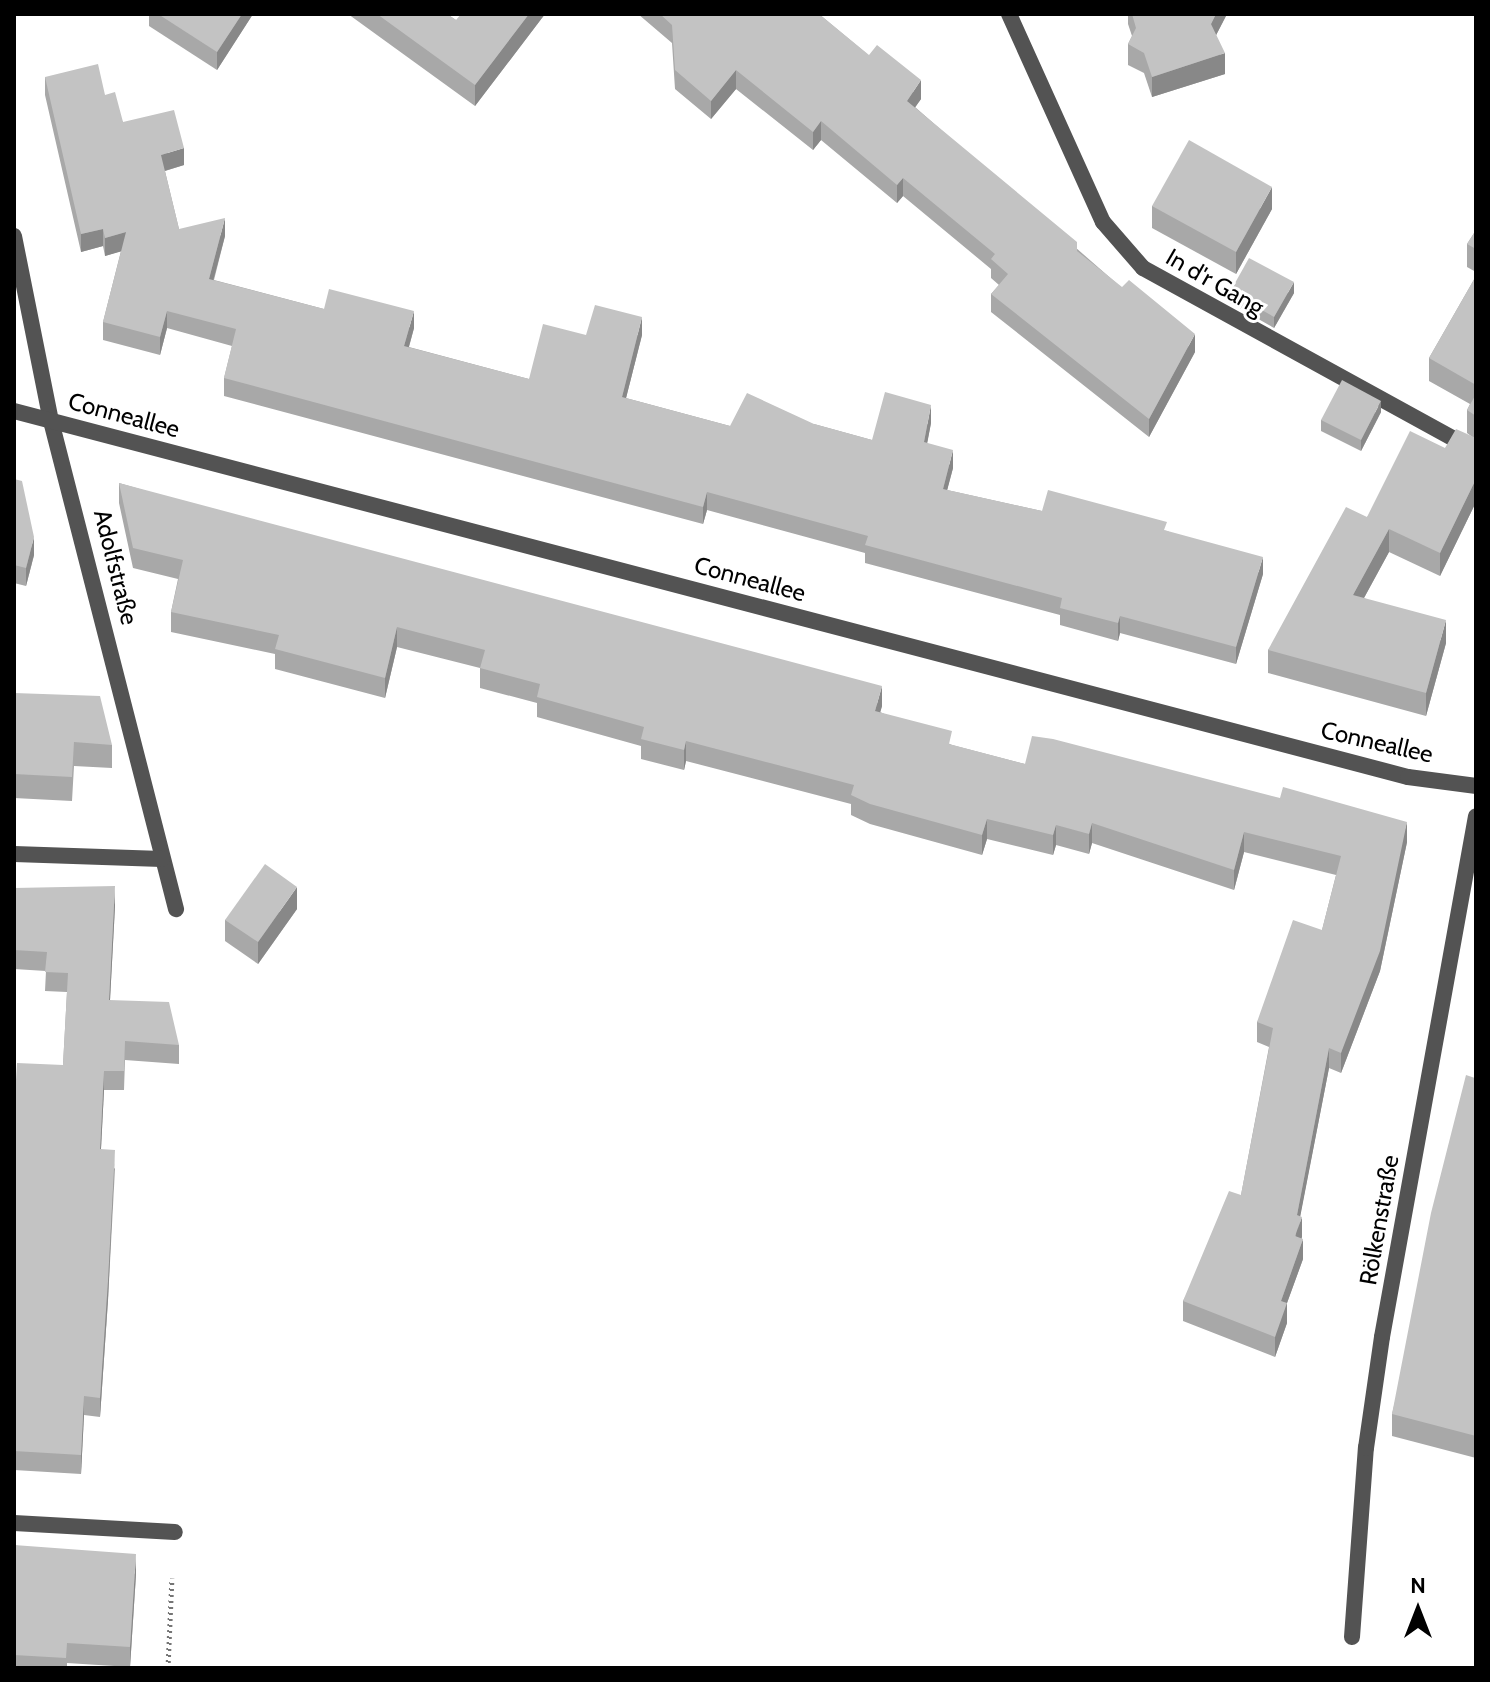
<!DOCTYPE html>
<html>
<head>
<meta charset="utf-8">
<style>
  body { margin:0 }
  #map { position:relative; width:1490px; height:1682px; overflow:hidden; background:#fff; font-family:Cabin,sans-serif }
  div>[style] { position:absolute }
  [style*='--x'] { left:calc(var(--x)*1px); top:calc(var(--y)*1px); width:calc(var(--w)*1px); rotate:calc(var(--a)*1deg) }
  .path>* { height:5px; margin-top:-2.5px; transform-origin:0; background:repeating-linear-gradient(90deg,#757575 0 2px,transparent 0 6px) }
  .service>* { height:16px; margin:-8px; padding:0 8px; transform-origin:8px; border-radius:8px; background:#535353 }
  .minor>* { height:16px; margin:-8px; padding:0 8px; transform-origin:8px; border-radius:8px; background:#535353 }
  .wall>* { inset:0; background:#a8a8a8 }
  .shaded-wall>* { inset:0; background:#888 }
  .building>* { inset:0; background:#c3c3c3 }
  span { translate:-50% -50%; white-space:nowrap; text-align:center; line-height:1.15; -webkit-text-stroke:6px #fff; paint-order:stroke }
  .street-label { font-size:24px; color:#000 }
  .frame { position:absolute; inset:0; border:16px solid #000; pointer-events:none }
  .north { position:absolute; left:1378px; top:1570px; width:80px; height:80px; -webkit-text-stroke:6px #fff; paint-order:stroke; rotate:0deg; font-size:22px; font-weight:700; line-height:32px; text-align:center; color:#000 }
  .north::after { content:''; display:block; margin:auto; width:28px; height:36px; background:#000; clip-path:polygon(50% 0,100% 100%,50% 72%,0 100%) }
</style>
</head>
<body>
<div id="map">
  <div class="path">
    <div style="--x:168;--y:1668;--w:90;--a:-87.5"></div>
  </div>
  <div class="service">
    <div style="--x:1009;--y:14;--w:228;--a:65.7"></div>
    <div style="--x:1103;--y:222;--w:61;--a:49"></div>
    <div style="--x:1143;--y:268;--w:380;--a:28.8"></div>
  </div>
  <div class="minor">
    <div style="--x:14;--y:236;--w:189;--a:78.7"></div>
    <div style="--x:51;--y:421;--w:504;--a:75.63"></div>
    <div style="--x:14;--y:411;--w:1441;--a:14.71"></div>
    <div style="--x:1408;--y:777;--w:69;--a:7.5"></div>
    <div style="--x:14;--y:854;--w:148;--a:1.9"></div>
    <div style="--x:14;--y:1523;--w:161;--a:3.2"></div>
    <div style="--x:1352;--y:1637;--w:190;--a:-85.8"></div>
    <div style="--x:1366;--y:1448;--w:112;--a:-81.8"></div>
    <div style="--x:1382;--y:1337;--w:529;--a:-79.77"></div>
  </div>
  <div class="wall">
    <div style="clip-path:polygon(149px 14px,253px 14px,217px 70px,149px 26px)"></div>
    <div style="clip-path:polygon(348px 14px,447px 14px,456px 20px,545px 14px,475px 106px)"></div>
    <div style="clip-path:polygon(638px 14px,819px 14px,921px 99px,915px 107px,1195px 352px,1149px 437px,991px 312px,991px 294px,999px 285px,991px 278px,991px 269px,903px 196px,897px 203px,821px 140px,813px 150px,736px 89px,711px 119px,675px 89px,672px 43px)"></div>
    <div style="clip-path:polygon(1128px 14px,1227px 14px,1216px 35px,1225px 74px,1152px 97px,1144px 73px,1128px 65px,1128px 44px,1132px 36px,1128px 24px)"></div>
    <div style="clip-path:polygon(45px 77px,105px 95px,123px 122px,184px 165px,165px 171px,179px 229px,225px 236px,214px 280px,324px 309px,414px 328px,409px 347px,529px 379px,586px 335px,642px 335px,626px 398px,730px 426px,814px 424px,872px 440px,931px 423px,927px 443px,953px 468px,947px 490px,1042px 511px,1167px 531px,1263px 574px,1236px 664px,1120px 633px,1118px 641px,1060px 625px,1060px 615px,865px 563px,865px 553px,707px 510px,703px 524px,224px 396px,224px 378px,232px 346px,167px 328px,160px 355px,103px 340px,103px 322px,121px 251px,105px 256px,103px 246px,81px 252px,45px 95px)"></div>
    <div style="clip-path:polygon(1152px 206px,1272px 209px,1236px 274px,1152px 228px)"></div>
    <div style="clip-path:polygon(1476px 230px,1476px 272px,1467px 267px,1467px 244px)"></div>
    <div style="clip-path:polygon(1476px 276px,1476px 502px,1440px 576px,1389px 552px,1364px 598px,1446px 643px,1426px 716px,1268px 673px,1268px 650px,1367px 517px,1445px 448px,1475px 439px,1467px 433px,1467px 410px,1470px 404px,1429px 381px,1429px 358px)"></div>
    <div style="clip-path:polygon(1230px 292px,1294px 293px,1274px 328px,1230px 303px)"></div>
    <div style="clip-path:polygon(1381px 412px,1361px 451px,1321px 431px,1321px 420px)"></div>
    <div style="clip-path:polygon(14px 479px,34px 555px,26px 586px,14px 583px)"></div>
    <div style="clip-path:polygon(119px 483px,882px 706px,880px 712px,952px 745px,1025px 764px,1407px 842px,1380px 971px,1341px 1073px,1329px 1068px,1300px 1216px,1303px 1259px,1287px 1303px,1287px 1323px,1275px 1357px,1183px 1321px,1183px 1301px,1241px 1195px,1269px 1047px,1257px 1042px,1257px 1022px,1322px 930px,1336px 875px,1244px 852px,1234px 890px,1092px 843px,1089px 854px,1056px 845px,1053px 855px,987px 839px,982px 855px,870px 824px,851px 815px,851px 804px,686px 761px,684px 770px,641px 759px,641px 746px,537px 717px,537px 703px,480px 688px,480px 668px,397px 647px,385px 698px,275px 669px,275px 654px,171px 632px,171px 612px,178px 579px,133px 568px,119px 503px)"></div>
    <div style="clip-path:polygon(14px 693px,112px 745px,112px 768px,74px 766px,72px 801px,14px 798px)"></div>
    <div style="clip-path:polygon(14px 888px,115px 906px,110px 1000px,179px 1045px,179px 1064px,125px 1060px,124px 1090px,104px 1090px,101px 1149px,115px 1169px,108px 1300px,100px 1417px,84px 1415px,81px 1474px,14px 1470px,14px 1113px,63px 1065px,67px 992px,45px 991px,46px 971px,14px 969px)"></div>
    <div style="clip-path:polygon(297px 909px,258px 964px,225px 941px,225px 920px)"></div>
    <div style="clip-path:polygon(1476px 1075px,1476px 1458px,1392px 1436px,1392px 1414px)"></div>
    <div style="clip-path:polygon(14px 1545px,136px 1574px,130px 1667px,67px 1663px,67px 1668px,14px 1668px)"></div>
  </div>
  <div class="shaded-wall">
    <div style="clip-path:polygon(242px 14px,253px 14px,217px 70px,217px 52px)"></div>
    <div style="clip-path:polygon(529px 14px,545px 14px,475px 106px,475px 85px)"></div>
    <div style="clip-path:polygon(1216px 14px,1227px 14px,1211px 45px,1211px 24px)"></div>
    <div style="clip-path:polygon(1225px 53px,1225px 74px,1152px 97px,1152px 77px)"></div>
    <div style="clip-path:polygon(736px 70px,736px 89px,711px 119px,711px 101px)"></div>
    <div style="clip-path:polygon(921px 80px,921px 99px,907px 119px,907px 101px)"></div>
    <div style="clip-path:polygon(821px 121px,821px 140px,813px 150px,813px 132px)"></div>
    <div style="clip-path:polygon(184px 148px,184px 165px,161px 172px,161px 155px)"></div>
    <div style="clip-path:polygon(903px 178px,903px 196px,897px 203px,897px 185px)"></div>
    <div style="clip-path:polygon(1272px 187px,1272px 209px,1236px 274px,1236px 252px)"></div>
    <div style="clip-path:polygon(225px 218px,225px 236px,209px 296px,209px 279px)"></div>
    <div style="clip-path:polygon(103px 229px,103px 246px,81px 252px,81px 234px)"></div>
    <div style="clip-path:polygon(126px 232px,126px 250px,105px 256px,105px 238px)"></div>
    <div style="clip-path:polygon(1294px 282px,1294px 293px,1274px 328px,1274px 317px)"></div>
    <div style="clip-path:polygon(167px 311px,167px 328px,160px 355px,160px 337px)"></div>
    <div style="clip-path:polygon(414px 311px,414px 328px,404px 364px,404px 346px)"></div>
    <div style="clip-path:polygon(642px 317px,642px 335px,622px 414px,622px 397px)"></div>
    <div style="clip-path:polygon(1195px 334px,1195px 352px,1149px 437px,1149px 419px)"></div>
    <div style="clip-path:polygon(1381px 401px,1381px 412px,1361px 451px,1361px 440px)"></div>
    <div style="clip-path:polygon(931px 405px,931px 423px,924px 460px,924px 442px)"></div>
    <div style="clip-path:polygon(953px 450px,953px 468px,943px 506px,943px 489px)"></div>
    <div style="clip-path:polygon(1476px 479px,1476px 502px,1440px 576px,1440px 553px)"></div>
    <div style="clip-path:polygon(707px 492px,707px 510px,703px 524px,703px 507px)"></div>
    <div style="clip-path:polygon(1389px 529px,1389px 552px,1353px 618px,1353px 595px)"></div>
    <div style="clip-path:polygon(34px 537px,34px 555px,26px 586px,26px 568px)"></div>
    <div style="clip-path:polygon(1263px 557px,1263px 574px,1236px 664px,1236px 647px)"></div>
    <div style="clip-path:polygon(1120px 616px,1120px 633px,1118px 641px,1118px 623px)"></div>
    <div style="clip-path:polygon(1446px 620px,1446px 643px,1426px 716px,1426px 693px)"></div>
    <div style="clip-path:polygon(397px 627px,397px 647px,385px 698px,385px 678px)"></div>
    <div style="clip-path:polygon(882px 686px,882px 706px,875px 731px,875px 711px)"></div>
    <div style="clip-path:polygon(686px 741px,686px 761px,684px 770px,684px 750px)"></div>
    <div style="clip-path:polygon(987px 819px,987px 839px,982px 855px,982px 835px)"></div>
    <div style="clip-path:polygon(1407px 822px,1407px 842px,1380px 971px,1341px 1073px,1341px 1053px)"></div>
    <div style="clip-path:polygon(1092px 823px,1092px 843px,1089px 854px,1089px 834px)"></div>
    <div style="clip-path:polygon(1056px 825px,1056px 845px,1053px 855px,1053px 835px)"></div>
    <div style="clip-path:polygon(1244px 832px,1244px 852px,1234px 890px,1234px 870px)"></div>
    <div style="clip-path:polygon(115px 886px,115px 906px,109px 1019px,109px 1000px)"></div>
    <div style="clip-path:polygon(297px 887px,297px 909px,258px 964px,258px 942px)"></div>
    <div style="clip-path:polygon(1329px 1048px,1329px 1068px,1298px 1228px,1302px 1217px,1302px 1237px,1295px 1256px,1297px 1215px)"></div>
    <div style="clip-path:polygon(104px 1071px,104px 1090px,100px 1168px,100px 1149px)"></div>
    <div style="clip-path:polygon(115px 1150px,108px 1300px,100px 1417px,100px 1398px)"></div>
    <div style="clip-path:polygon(1303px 1239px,1303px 1259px,1287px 1303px,1287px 1323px,1275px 1357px,1275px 1337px,1281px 1301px)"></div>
    <div style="clip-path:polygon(84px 1396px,84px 1415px,81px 1474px,81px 1455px)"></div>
    <div style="clip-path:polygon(136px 1554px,136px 1574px,130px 1667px,130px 1647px)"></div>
  </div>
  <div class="building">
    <div style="clip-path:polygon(158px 14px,242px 14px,217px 52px)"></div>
    <div style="clip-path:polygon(377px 14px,447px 14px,456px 20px,461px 14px,529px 14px,475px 85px)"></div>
    <div style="clip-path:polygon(660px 14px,819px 14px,869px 55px,877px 45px,921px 80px,907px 101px,1077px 242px,1077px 251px,1122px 287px,1129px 280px,1195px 334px,1149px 419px,991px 294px,1008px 274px,991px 259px,995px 254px,903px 178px,897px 185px,821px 121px,813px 132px,736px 70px,711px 101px,675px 70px,672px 25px)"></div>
    <div style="clip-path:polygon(1132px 14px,1216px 14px,1211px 24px,1225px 53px,1152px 77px,1144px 53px,1128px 44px,1136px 28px)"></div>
    <div style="clip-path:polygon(98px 64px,105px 95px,115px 92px,123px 122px,174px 110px,184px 148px,161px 155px,179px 229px,225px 218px,209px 279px,324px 309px,329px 289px,414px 311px,404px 346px,529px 379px,543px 324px,586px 335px,595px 305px,642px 317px,622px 397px,730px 426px,747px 393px,814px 424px,872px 440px,885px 392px,931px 405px,924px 442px,953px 450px,943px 489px,1042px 511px,1048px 490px,1167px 522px,1164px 530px,1263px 557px,1236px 647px,1120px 616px,1118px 623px,1060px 608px,1062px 598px,865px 545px,868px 536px,707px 492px,703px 507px,224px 378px,236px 329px,167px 311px,160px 337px,103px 322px,126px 232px,105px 238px,103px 229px,81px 234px,45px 77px)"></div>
    <div style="clip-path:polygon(1189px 140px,1272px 187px,1236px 252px,1152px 206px)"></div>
    <div style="clip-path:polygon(1476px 230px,1476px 249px,1467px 244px)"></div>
    <div style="clip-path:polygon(1249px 258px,1294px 282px,1274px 317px,1230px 292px)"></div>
    <div style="clip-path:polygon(1476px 276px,1476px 385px,1429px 358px)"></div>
    <div style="clip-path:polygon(1342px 380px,1381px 401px,1361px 440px,1321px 420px)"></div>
    <div style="clip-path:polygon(1476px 394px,1476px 416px,1467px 410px)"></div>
    <div style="clip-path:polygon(1456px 429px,1476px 438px,1476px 479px,1440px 553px,1389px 529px,1353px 595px,1446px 620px,1426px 693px,1268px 650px,1346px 507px,1367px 517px,1410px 431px,1445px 448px)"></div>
    <div style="clip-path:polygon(14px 479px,22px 481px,34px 537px,26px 568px,14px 565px)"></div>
    <div style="clip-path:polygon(119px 483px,882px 686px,875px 711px,952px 731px,949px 744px,1025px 764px,1032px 736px,1053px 739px,1280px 798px,1283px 787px,1407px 822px,1380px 951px,1341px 1053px,1329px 1048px,1297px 1215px,1302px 1217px,1295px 1236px,1303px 1239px,1281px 1301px,1287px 1303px,1275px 1337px,1183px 1301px,1229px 1191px,1241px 1195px,1273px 1028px,1257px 1022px,1293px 920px,1322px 930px,1341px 856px,1244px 832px,1234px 870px,1092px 823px,1089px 834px,1056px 825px,1053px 835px,987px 819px,982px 835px,870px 804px,851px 795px,854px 785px,686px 741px,684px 750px,641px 739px,644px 727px,537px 697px,540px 684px,480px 668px,485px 650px,397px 627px,385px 678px,275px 649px,279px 635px,171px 612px,183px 560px,133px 548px)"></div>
    <div style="clip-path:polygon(14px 693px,100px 696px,112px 745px,74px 742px,72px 777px,14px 774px)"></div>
    <div style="clip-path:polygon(265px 864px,297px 887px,258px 942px,225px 920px)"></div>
    <div style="clip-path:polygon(115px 886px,109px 1000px,169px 1002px,179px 1045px,125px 1041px,124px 1071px,104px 1071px,100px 1149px,115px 1150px,108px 1281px,100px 1398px,84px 1396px,81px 1455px,14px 1451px,14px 1113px,17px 1063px,63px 1065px,68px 973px,45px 972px,47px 952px,14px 950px,14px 888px)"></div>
    <div style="clip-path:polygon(1466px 1075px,1475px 1078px,1476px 1075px,1476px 1436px,1392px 1414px,1431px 1213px)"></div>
    <div style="clip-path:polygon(14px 1545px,136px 1554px,130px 1647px,67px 1643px,66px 1658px,14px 1655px)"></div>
  </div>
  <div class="street-label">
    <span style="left:1215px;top:282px;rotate:30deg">In d'r Gang</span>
    <span style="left:124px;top:415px;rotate:15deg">Conneallee</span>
    <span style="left:116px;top:567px;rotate:76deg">Adolfstraße</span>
    <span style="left:750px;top:579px;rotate:15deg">Conneallee</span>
    <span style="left:1377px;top:742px;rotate:13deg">Conneallee</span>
    <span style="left:1379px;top:1220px;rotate:-80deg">Rölkenstraße</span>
  </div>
  <div class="frame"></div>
  <div class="north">N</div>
</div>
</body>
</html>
